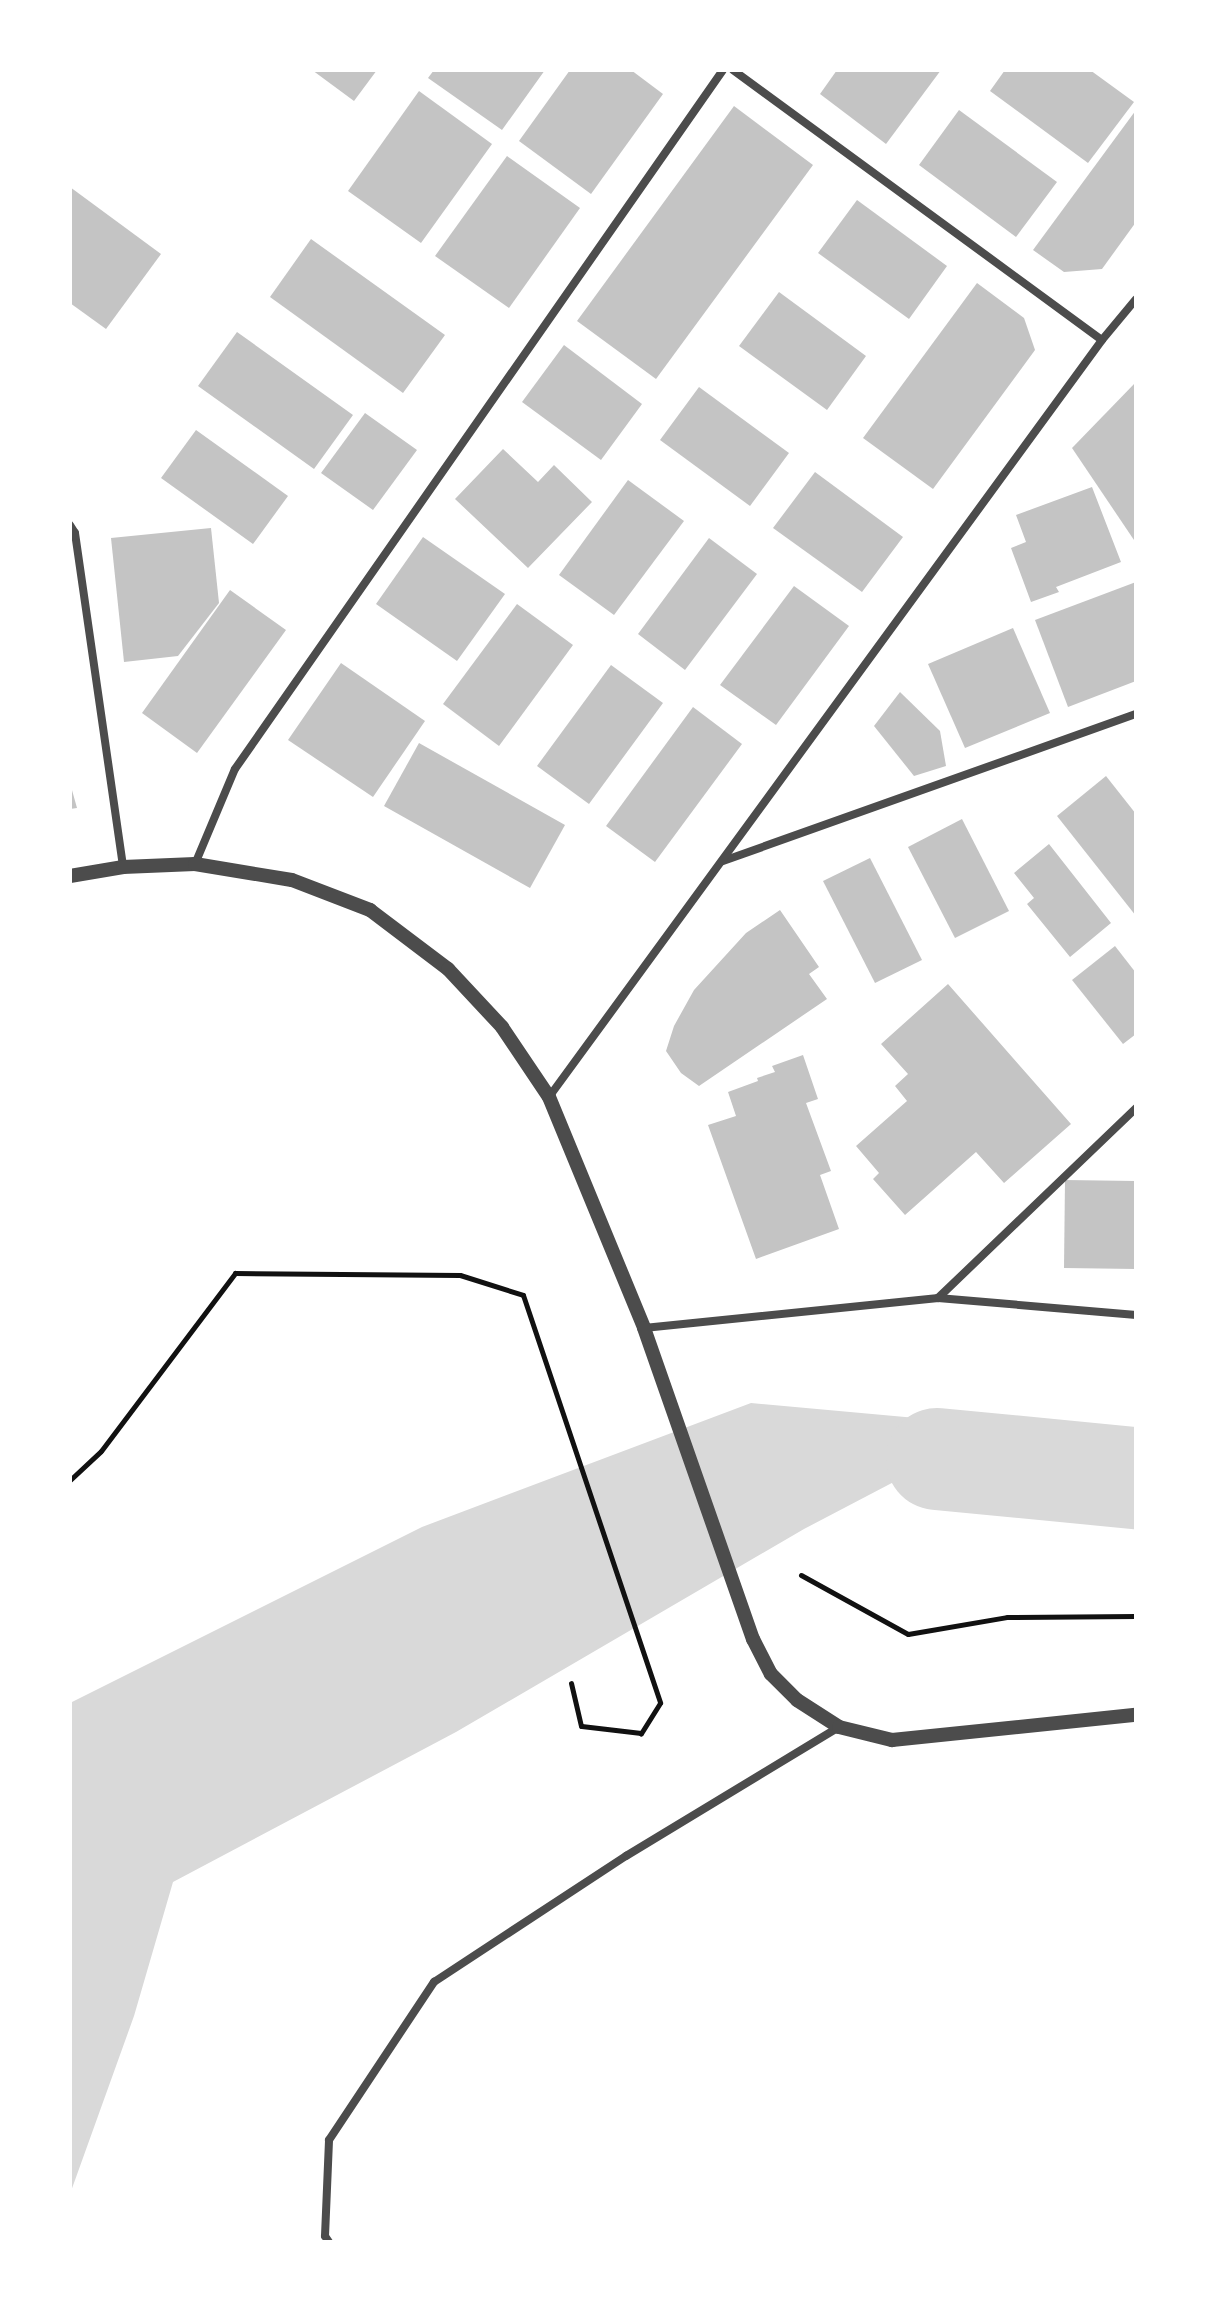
<!DOCTYPE html>
<html>
<head>
<meta charset="utf-8">
<style>
  body { margin:0 }
  #map { position:relative; width:1206px; height:2312px; overflow:hidden; background:#fff; font-family:Merriweather,serif }
  div>[style] { position:absolute }
  [style*='--x'] { left:calc(var(--x)*1px); top:calc(var(--y)*1px); width:calc(var(--w)*1px); rotate:calc(var(--a)*1deg) }
  .water>* { inset:0; background:#d9d9d9 }
  .river>* { height:102px; margin:-51px; padding:0 51px; transform-origin:51px; border-radius:51px; background:#d9d9d9 }
  .building>* { inset:0; background:#c4c4c4 }
  .path>* { height:5px; margin:-2.5px; padding:0 2.5px; transform-origin:2.5px; border-radius:2.5px; background:#111 }
  .minor>* { height:8px; margin:-4px; padding:0 4px; transform-origin:4px; border-radius:4px; background:#4c4c4c }
  .tertiary>* { height:14px; margin:-7px; padding:0 7px; transform-origin:7px; border-radius:7px; background:#4c4c4c }
  span { translate:-50% -50%; white-space:nowrap; text-align:center; line-height:1.15; -webkit-text-stroke:8px #fff; paint-order:stroke }
  .frame { position:absolute; inset:0; border:72px solid #fff; pointer-events:none }
</style>
</head>
<body>
<div id="map">
  <div class="water">
    <div style="clip-path:polygon(751px 1403px,1136px 1438px,1136px 1481px,1084px 1473px,909px 1474px,804px 1529px,456px 1732px,173px 1882px,134px 2016px,70px 2194px,70px 1703px,422px 1527px)"></div>
  </div>
  <div class="river">
    <div style="--x:937;--y:1459;--w:200;--a:5.5"></div>
  </div>
  <div class="building">
    <div style="clip-path:polygon(312px 70px,377px 70px,354px 101px)"></div>
    <div style="clip-path:polygon(434px 70px,545px 70px,502px 130px,428px 78px)"></div>
    <div style="clip-path:polygon(570px 70px,631px 70px,663px 94px,591px 194px,519px 141px)"></div>
    <div style="clip-path:polygon(837px 70px,941px 70px,886px 144px,820px 94px)"></div>
    <div style="clip-path:polygon(1005px 70px,1090px 70px,1134px 102px,1088px 163px,990px 91px)"></div>
    <div style="clip-path:polygon(419px 91px,492px 144px,421px 243px,348px 191px)"></div>
    <div style="clip-path:polygon(734px 106px,813px 165px,656px 379px,577px 321px)"></div>
    <div style="clip-path:polygon(959px 110px,1057px 182px,1016px 237px,919px 165px)"></div>
    <div style="clip-path:polygon(1136px 110px,1136px 222px,1102px 269px,1064px 272px,1033px 250px)"></div>
    <div style="clip-path:polygon(507px 156px,580px 208px,509px 308px,435px 256px)"></div>
    <div style="clip-path:polygon(70px 187px,161px 254px,106px 329px,70px 303px)"></div>
    <div style="clip-path:polygon(857px 200px,947px 266px,909px 319px,818px 253px)"></div>
    <div style="clip-path:polygon(311px 239px,445px 335px,403px 393px,270px 297px)"></div>
    <div style="clip-path:polygon(977px 283px,1024px 318px,1035px 350px,933px 489px,863px 438px)"></div>
    <div style="clip-path:polygon(779px 292px,866px 356px,827px 410px,739px 346px)"></div>
    <div style="clip-path:polygon(237px 332px,353px 415px,314px 469px,198px 386px)"></div>
    <div style="clip-path:polygon(564px 345px,642px 404px,601px 460px,522px 402px)"></div>
    <div style="clip-path:polygon(1136px 382px,1136px 543px,1072px 448px)"></div>
    <div style="clip-path:polygon(699px 387px,789px 453px,750px 506px,660px 440px)"></div>
    <div style="clip-path:polygon(365px 413px,417px 450px,373px 510px,321px 473px)"></div>
    <div style="clip-path:polygon(196px 430px,288px 496px,253px 544px,161px 478px)"></div>
    <div style="clip-path:polygon(503px 449px,538px 482px,554px 465px,592px 502px,528px 568px,455px 499px)"></div>
    <div style="clip-path:polygon(815px 472px,903px 537px,862px 592px,773px 528px)"></div>
    <div style="clip-path:polygon(628px 480px,684px 521px,614px 615px,559px 575px)"></div>
    <div style="clip-path:polygon(1092px 487px,1121px 562px,1056px 587px,1059px 592px,1031px 602px,1011px 548px,1026px 542px,1016px 515px)"></div>
    <div style="clip-path:polygon(211px 528px,219px 603px,178px 656px,124px 662px,111px 538px)"></div>
    <div style="clip-path:polygon(423px 537px,505px 594px,457px 661px,376px 604px)"></div>
    <div style="clip-path:polygon(709px 538px,757px 574px,685px 670px,638px 634px)"></div>
    <div style="clip-path:polygon(1136px 582px,1136px 681px,1068px 707px,1035px 620px)"></div>
    <div style="clip-path:polygon(794px 586px,849px 626px,776px 725px,720px 685px)"></div>
    <div style="clip-path:polygon(230px 590px,286px 630px,197px 753px,142px 713px)"></div>
    <div style="clip-path:polygon(517px 604px,573px 645px,499px 746px,443px 704px)"></div>
    <div style="clip-path:polygon(1013px 628px,1050px 713px,965px 748px,928px 664px)"></div>
    <div style="clip-path:polygon(341px 663px,425px 721px,373px 797px,288px 740px)"></div>
    <div style="clip-path:polygon(611px 665px,663px 703px,589px 804px,537px 766px)"></div>
    <div style="clip-path:polygon(900px 692px,940px 731px,946px 766px,914px 776px,874px 726px)"></div>
    <div style="clip-path:polygon(693px 707px,742px 744px,655px 862px,606px 826px)"></div>
    <div style="clip-path:polygon(419px 743px,565px 825px,530px 888px,384px 806px)"></div>
    <div style="clip-path:polygon(1106px 776px,1136px 814px,1136px 916px,1057px 816px)"></div>
    <div style="clip-path:polygon(70px 783px,77px 808px,70px 809px)"></div>
    <div style="clip-path:polygon(962px 819px,1009px 911px,955px 938px,908px 847px)"></div>
    <div style="clip-path:polygon(1049px 844px,1111px 923px,1070px 957px,1027px 904px,1034px 898px,1014px 873px)"></div>
    <div style="clip-path:polygon(870px 858px,922px 960px,875px 983px,823px 881px)"></div>
    <div style="clip-path:polygon(780px 910px,819px 967px,809px 974px,827px 999px,699px 1086px,681px 1073px,666px 1051px,674px 1026px,694px 990px,746px 933px)"></div>
    <div style="clip-path:polygon(1115px 946px,1136px 973px,1136px 1034px,1123px 1044px,1072px 980px)"></div>
    <div style="clip-path:polygon(948px 984px,1071px 1124px,1004px 1183px,976px 1152px,905px 1215px,873px 1179px,879px 1173px,856px 1146px,907px 1101px,895px 1086px,908px 1074px,881px 1044px)"></div>
    <div style="clip-path:polygon(803px 1055px,818px 1099px,806px 1103px,831px 1171px,820px 1175px,839px 1229px,756px 1259px,708px 1125px,736px 1116px,728px 1092px,758px 1081px,757px 1078px,775px 1072px,772px 1066px)"></div>
    <div style="clip-path:polygon(1065px 1180px,1136px 1181px,1136px 1269px,1064px 1268px)"></div>
  </div>
  <div class="path">
    <div style="--x:70;--y:1480;--w:42;--a:-43.1"></div>
    <div style="--x:101;--y:1451;--w:223;--a:-53"></div>
    <div style="--x:235;--y:1273;--w:225;--a:0.5"></div>
    <div style="--x:460;--y:1275;--w:66;--a:17.6"></div>
    <div style="--x:523;--y:1295;--w:430;--a:71.4"></div>
    <div style="--x:660;--y:1703;--w:36;--a:122"></div>
    <div style="--x:641;--y:1733;--w:60;--a:-173.3"></div>
    <div style="--x:581;--y:1726;--w:44;--a:-103.1"></div>
    <div style="--x:801;--y:1575;--w:122;--a:28.9"></div>
    <div style="--x:908;--y:1634;--w:100;--a:-9.7"></div>
    <div style="--x:1007;--y:1617;--w:129;--a:-0.4"></div>
  </div>
  <div class="minor">
    <div style="--x:733;--y:70;--w:457;--a:36.2"></div>
    <div style="--x:70;--y:525;--w:9;--a:58"></div>
    <div style="--x:75;--y:533;--w:337;--a:81.8"></div>
    <div style="--x:723;--y:861;--w:438;--a:-19.6"></div>
    <div style="--x:195;--y:864;--w:103;--a:-67.2"></div>
    <div style="--x:235;--y:769;--w:852;--a:-55.08"></div>
    <div style="--x:549;--y:1097;--w:937;--a:-53.85"></div>
    <div style="--x:1102;--y:340;--w:53;--a:-50.3"></div>
    <div style="--x:938;--y:1298;--w:274;--a:-43.8"></div>
    <div style="--x:644;--y:1328;--w:296;--a:-5.8"></div>
    <div style="--x:938;--y:1298;--w:199;--a:4.9"></div>
    <div style="--x:329;--y:2242;--w:7;--a:-124"></div>
    <div style="--x:325;--y:2236;--w:96;--a:-87.6"></div>
    <div style="--x:329;--y:2140;--w:190;--a:-56.4"></div>
    <div style="--x:434;--y:1982;--w:230;--a:-33.3"></div>
    <div style="--x:626;--y:1856;--w:249;--a:-31.2"></div>
  </div>
  <div class="tertiary">
    <div style="--x:70;--y:876;--w:54;--a:-9.6"></div>
    <div style="--x:123;--y:867;--w:72;--a:-2.4"></div>
    <div style="--x:195;--y:864;--w:98;--a:9.4"></div>
    <div style="--x:292;--y:880;--w:84;--a:21"></div>
    <div style="--x:370;--y:910;--w:98;--a:37.1"></div>
    <div style="--x:448;--y:969;--w:79;--a:47"></div>
    <div style="--x:502;--y:1027;--w:84;--a:56.1"></div>
    <div style="--x:549;--y:1097;--w:250;--a:67.6"></div>
    <div style="--x:644;--y:1328;--w:330;--a:70.7"></div>
    <div style="--x:753;--y:1639;--w:39;--a:63"></div>
    <div style="--x:771;--y:1674;--w:37;--a:45"></div>
    <div style="--x:797;--y:1700;--w:50;--a:32.7"></div>
    <div style="--x:839;--y:1727;--w:55;--a:13.8"></div>
    <div style="--x:892;--y:1740;--w:245;--a:-5.9"></div>
  </div>
  <div class="frame"></div>
</div>
</body>
</html>
